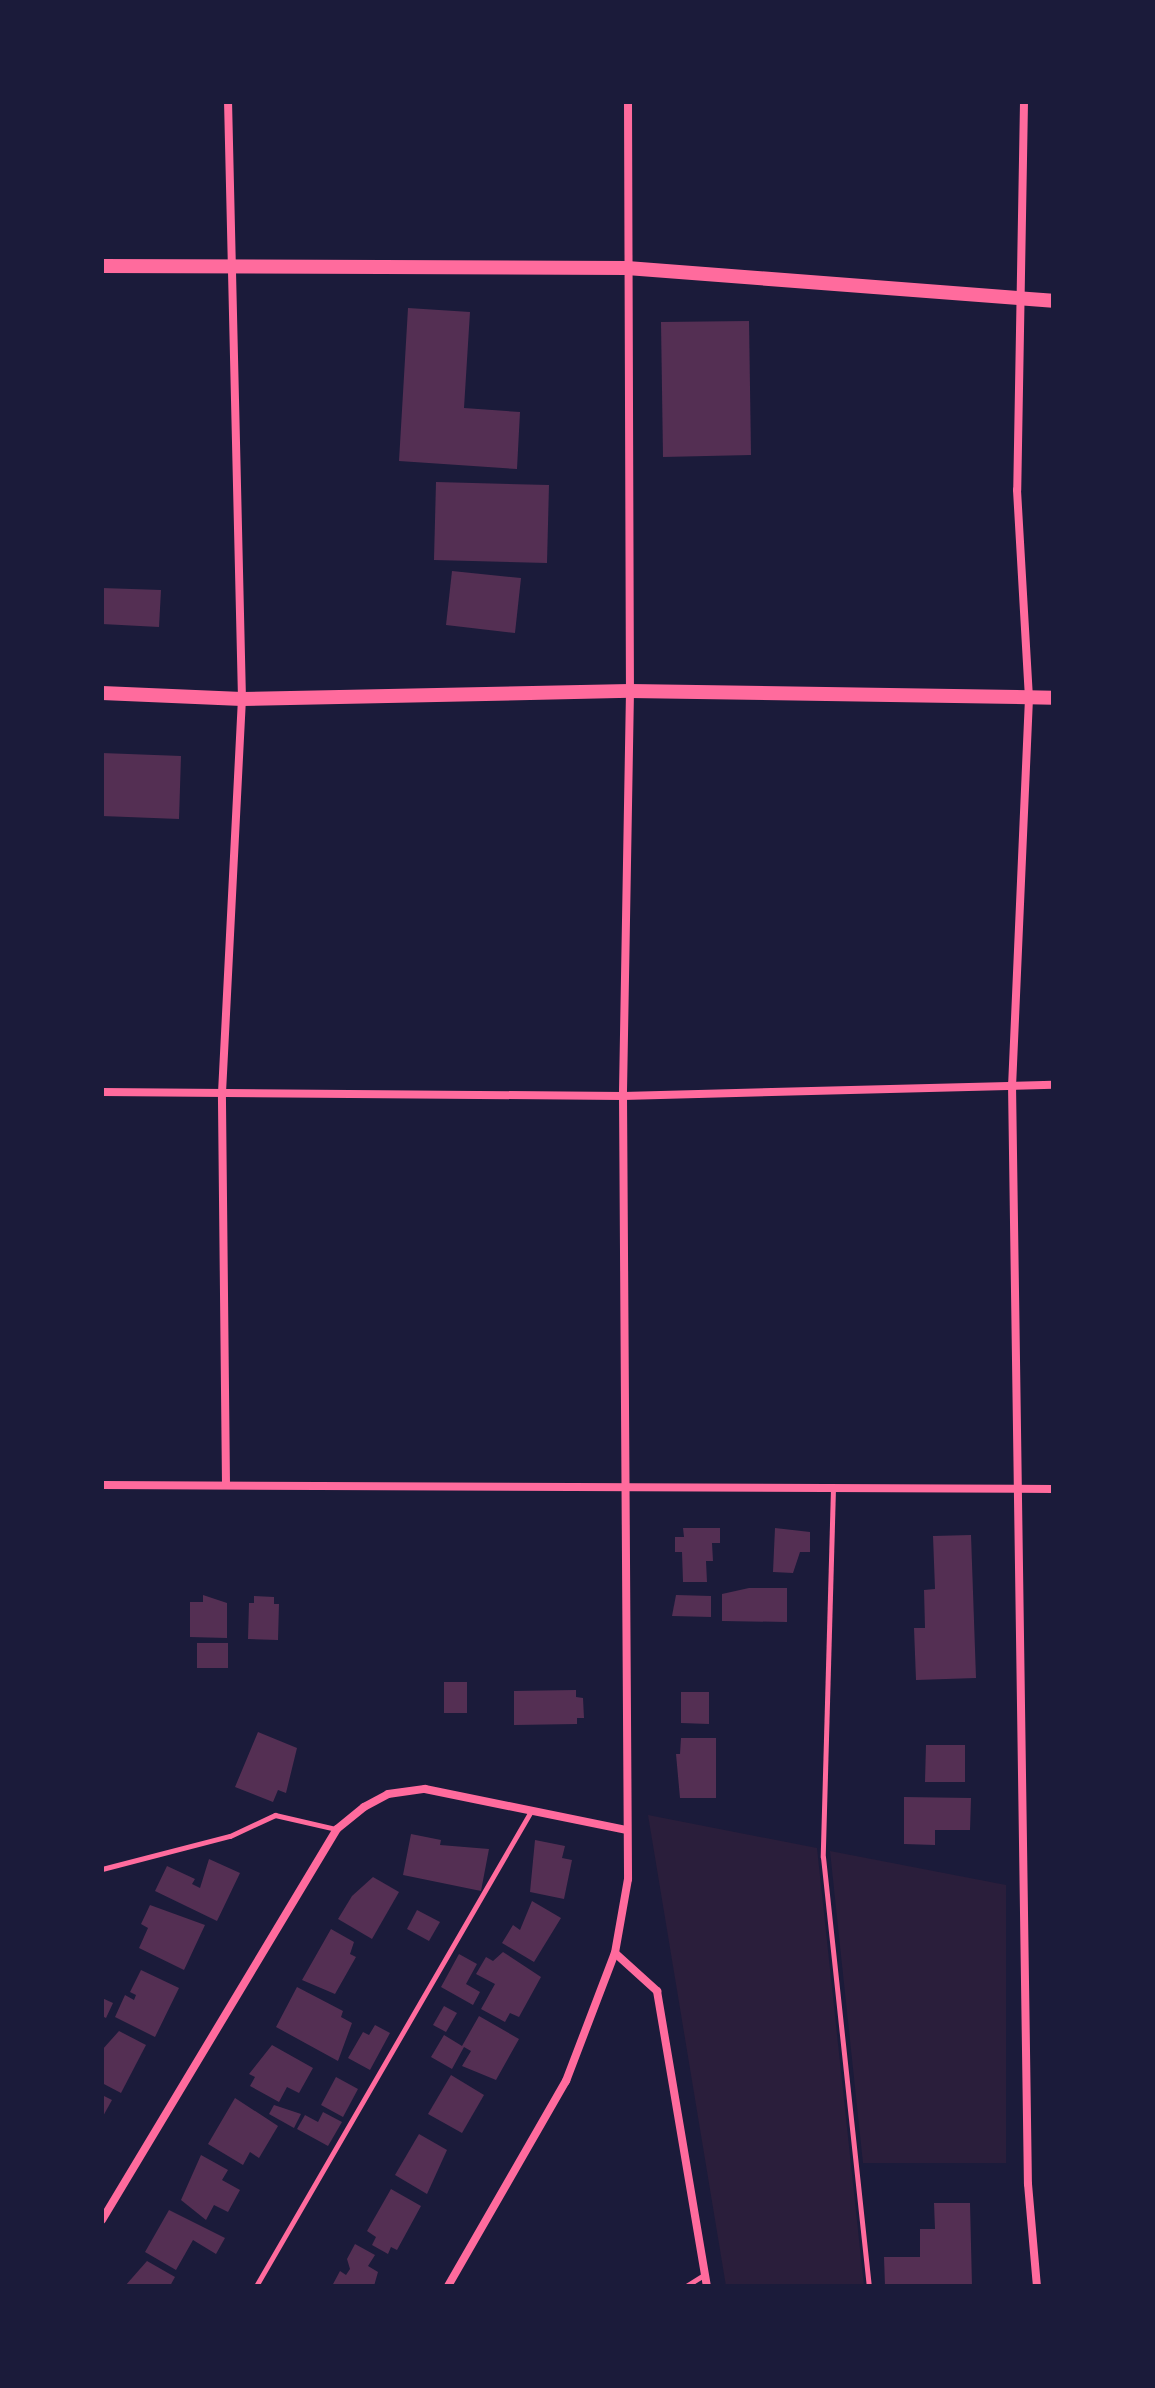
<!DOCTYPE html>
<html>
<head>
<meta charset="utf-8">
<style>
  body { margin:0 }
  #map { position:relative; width:1155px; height:2388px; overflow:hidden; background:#1b1b3a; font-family:Helvetica,sans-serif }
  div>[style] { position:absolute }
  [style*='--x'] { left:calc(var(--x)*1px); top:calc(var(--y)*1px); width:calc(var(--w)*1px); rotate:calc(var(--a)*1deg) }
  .green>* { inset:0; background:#2a1e3b }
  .building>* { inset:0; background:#542f53 }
  .service>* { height:5px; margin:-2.5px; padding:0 2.5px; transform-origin:2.5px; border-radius:2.5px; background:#ff6b9d }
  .minor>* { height:8px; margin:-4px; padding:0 4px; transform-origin:4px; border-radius:4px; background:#ff6b9d }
  .secondary>* { height:14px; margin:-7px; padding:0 7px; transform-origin:7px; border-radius:7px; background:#ff6b9d }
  span { translate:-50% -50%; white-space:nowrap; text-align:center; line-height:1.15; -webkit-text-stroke:6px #1b1b3a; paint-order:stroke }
  .frame { position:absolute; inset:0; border:104px solid #1b1b3a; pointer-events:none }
</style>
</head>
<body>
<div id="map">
  <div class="green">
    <div style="clip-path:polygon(648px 1815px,817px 1848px,864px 2286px,726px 2286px)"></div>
    <div style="clip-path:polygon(830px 1851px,1006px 1885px,1006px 2163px,863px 2163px)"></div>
  </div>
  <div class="building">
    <div style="clip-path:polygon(408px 308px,470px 312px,464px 408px,520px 412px,517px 469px,399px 461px)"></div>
    <div style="clip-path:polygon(749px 321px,751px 455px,663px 457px,661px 322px)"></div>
    <div style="clip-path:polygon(436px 482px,549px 485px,547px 563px,434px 560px)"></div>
    <div style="clip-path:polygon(452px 571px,521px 578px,515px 633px,446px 625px)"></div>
    <div style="clip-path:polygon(102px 588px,161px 590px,159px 627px,102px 624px)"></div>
    <div style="clip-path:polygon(102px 753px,181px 756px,179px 819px,102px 816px)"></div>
    <div style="clip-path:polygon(683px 1528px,720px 1528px,720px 1543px,712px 1543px,713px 1561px,706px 1561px,707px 1582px,683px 1582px,682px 1552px,675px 1552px,675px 1537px,684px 1537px)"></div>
    <div style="clip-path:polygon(775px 1528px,810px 1532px,810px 1552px,800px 1552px,793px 1573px,773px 1572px)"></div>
    <div style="clip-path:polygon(971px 1535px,976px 1678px,916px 1680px,914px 1628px,925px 1628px,924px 1590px,935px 1589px,933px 1536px)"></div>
    <div style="clip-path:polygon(749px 1588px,787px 1588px,787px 1622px,722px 1621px,722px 1594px)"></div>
    <div style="clip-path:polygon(203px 1595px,227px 1603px,227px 1638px,190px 1637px,190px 1602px,203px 1602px)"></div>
    <div style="clip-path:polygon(676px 1595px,711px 1596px,711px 1617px,672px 1616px)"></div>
    <div style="clip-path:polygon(254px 1596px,274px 1597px,274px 1604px,279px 1604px,278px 1640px,248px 1639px,249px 1603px,254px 1603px)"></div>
    <div style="clip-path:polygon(197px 1643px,228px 1643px,228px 1668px,197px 1668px)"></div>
    <div style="clip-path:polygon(444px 1682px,467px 1682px,467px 1713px,444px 1713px)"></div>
    <div style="clip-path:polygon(576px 1690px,576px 1697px,583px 1698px,584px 1718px,577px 1718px,577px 1724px,514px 1725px,514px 1691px)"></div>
    <div style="clip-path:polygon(681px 1692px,709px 1692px,709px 1724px,681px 1723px)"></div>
    <div style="clip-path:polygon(258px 1732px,297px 1748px,286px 1793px,278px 1790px,273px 1802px,235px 1787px)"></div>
    <div style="clip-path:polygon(681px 1738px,716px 1738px,716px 1798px,680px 1798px,676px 1754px,680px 1754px)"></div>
    <div style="clip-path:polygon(926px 1745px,965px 1745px,965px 1782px,925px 1782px)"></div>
    <div style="clip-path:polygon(904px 1797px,971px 1798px,970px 1830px,935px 1830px,935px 1845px,904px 1844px)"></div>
    <div style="clip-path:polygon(411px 1834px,441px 1840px,440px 1845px,489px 1849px,481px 1891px,403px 1875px)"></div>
    <div style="clip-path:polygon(535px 1840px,565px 1846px,562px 1858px,572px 1860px,564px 1899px,530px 1892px)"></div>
    <div style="clip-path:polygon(209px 1859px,240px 1873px,217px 1921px,155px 1891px,167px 1866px,195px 1879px,192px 1884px,200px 1888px)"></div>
    <div style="clip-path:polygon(373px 1877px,399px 1892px,372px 1939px,338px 1919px,352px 1896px)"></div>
    <div style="clip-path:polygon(532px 1901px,561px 1918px,534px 1962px,502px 1943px,513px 1925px,520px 1930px)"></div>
    <div style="clip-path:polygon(150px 1905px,205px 1925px,184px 1970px,139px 1948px,148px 1928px,141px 1924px)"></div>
    <div style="clip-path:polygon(417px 1910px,440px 1922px,429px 1941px,407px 1929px)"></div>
    <div style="clip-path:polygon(331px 1929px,354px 1942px,350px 1954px,356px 1957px,335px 1994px,302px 1980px)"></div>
    <div style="clip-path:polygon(503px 1952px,541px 1977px,519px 2017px,510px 2013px,505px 2022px,481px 2009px,495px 1984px,476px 1974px,486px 1957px,493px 1961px)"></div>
    <div style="clip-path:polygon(459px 1954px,477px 1964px,466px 1984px,480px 1992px,473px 2005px,441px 1987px)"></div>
    <div style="clip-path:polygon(141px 1970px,179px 1988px,155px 2037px,115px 2017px,125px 1995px,134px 2000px,136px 1995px,130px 1992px)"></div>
    <div style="clip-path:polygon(297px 1987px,343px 2011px,341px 2017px,352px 2023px,338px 2061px,276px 2027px)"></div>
    <div style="clip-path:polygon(102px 1998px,113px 2003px,106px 2018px,102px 2016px)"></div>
    <div style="clip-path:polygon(444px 2006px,457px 2013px,446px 2032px,433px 2025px)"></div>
    <div style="clip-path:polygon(479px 2016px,519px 2039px,496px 2080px,462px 2066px,471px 2051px,464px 2047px,452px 2069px,431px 2057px,444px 2035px,462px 2046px)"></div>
    <div style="clip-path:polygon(375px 2025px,390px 2033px,370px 2070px,348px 2058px,363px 2032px,369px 2035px)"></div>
    <div style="clip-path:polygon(119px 2031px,146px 2045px,121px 2093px,102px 2083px,102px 2050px)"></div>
    <div style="clip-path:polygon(272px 2045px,313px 2068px,299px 2093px,287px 2087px,279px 2102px,250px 2086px,255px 2077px,249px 2074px)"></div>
    <div style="clip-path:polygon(451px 2075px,484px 2095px,462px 2133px,428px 2114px)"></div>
    <div style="clip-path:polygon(336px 2077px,358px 2089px,343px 2117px,321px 2105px)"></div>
    <div style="clip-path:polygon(102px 2095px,112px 2100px,102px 2118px)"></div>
    <div style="clip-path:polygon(235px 2098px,278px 2126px,259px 2158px,250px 2152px,243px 2165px,208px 2144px)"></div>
    <div style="clip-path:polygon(274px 2105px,301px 2114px,294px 2128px,269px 2114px)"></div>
    <div style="clip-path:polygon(323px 2112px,342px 2122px,328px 2146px,297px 2129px,305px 2115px,318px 2122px)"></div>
    <div style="clip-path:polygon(419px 2134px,447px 2150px,427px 2194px,395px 2175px)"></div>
    <div style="clip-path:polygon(201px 2155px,228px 2170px,222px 2180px,240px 2190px,228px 2212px,214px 2205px,206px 2220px,181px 2200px)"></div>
    <div style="clip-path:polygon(391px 2189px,421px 2206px,397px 2250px,391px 2247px,388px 2254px,372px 2245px,376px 2237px,367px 2231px)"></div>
    <div style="clip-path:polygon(934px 2203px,970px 2203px,972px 2286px,885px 2286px,884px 2257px,920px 2257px,920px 2229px,935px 2229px)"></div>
    <div style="clip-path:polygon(169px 2210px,225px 2238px,216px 2254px,193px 2240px,176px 2270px,145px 2252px)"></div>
    <div style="clip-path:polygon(355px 2244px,375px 2255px,368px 2266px,378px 2272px,374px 2286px,332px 2286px,340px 2271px,346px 2275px,350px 2269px,347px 2259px)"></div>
    <div style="clip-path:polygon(147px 2261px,175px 2277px,170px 2286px,125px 2286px)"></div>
  </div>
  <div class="service">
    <div style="--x:833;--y:1488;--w:369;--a:91.6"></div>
    <div style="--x:823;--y:1857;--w:431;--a:83.9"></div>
    <div style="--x:102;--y:1869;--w:132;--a:-14.5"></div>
    <div style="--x:230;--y:1836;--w:50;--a:-25"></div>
    <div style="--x:275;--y:1815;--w:63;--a:12.9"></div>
    <div style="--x:256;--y:2286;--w:549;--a:-59.93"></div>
    <div style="--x:686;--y:2286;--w:22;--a:-32"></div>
  </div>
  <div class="minor">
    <div style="--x:628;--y:102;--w:589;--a:89.81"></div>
    <div style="--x:630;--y:691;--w:405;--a:91"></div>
    <div style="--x:623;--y:1096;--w:783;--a:89.63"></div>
    <div style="--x:628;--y:1879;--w:75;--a:100"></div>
    <div style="--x:615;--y:1953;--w:57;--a:42.1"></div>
    <div style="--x:657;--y:1991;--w:299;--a:80.4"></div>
    <div style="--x:1024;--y:102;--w:388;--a:91"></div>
    <div style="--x:1017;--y:490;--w:208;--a:86.7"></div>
    <div style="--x:1029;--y:698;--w:386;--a:92.5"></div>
    <div style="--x:1012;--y:1084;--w:1100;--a:89.17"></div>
    <div style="--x:1028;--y:2184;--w:102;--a:85"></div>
    <div style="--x:102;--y:1092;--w:521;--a:0.44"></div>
    <div style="--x:623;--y:1096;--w:430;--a:-1.5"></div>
    <div style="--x:102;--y:1485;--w:951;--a:0.24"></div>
    <div style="--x:226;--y:1485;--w:392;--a:-90.6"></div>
    <div style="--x:222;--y:1093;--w:395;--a:-87.1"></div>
    <div style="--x:242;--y:699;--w:597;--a:-91.34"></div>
    <div style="--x:102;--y:2220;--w:456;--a:-59"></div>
    <div style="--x:337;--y:1829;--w:35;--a:-39"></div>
    <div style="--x:364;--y:1807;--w:27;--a:-28"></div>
    <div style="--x:388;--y:1794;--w:37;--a:-8"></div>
    <div style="--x:425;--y:1789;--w:205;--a:11.5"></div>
    <div style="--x:448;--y:2286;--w:237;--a:-60.1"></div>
    <div style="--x:566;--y:2081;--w:137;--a:-69.1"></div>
  </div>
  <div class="secondary">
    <div style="--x:102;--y:266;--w:525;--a:0.22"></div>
    <div style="--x:627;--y:268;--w:427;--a:4.4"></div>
    <div style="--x:102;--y:693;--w:140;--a:2.5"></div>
    <div style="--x:242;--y:699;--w:388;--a:-1.2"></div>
    <div style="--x:630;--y:691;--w:423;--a:0.9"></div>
  </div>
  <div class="frame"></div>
</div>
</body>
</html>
